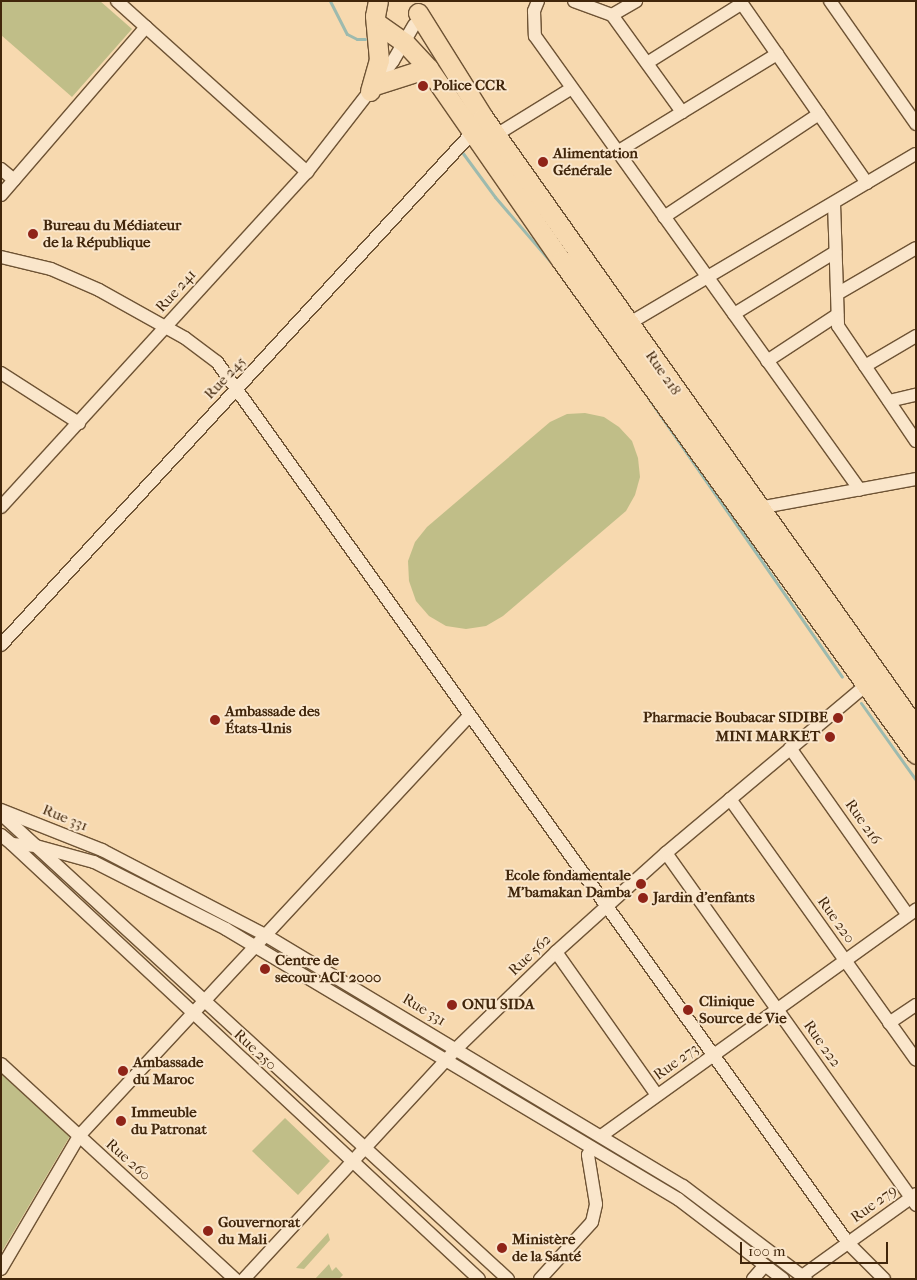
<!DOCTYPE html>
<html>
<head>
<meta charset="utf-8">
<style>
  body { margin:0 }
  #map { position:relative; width:917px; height:1280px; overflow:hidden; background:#f7d9af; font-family:"IM FELL French Canon",serif }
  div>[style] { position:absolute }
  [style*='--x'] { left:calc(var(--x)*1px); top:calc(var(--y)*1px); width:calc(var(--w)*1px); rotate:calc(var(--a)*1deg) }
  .green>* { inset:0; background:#c0be88 }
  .stream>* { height:3px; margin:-1.5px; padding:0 1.5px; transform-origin:1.5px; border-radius:1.5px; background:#9dbaae }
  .roads { filter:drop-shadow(1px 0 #6e5334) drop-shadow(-1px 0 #6e5334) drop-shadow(0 1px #6e5334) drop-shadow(0 -1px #6e5334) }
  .minor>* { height:12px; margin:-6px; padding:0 6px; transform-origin:6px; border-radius:6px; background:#fae6cb }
  .highway>* { height:19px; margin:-9.5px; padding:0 9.5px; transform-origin:9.5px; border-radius:9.5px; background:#f7d9af }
  .dots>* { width:14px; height:14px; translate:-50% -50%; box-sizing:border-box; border:2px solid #fae6cb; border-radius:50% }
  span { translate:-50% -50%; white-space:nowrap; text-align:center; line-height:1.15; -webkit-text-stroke:4px #fae6cb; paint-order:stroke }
  .poi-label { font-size:15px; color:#41260b; font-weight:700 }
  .left { translate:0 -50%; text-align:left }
  .right { translate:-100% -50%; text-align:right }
  .street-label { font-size:15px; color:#41260b }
  .frame { position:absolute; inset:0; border:2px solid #41260b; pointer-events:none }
  .scale { position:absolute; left:740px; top:1242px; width:148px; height:22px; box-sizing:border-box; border:2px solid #41260b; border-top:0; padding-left:6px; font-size:15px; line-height:18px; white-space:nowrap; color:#41260b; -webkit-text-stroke:4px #fae6cb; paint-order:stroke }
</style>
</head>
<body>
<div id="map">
  <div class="green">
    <div style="clip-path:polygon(1px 1px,100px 1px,132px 29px,72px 97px,1px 35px)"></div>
    <div style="clip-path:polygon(585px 413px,604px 417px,619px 427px,632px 441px,638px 458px,640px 477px,635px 495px,626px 511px,503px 616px,486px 626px,466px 629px,446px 626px,429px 616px,416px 601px,409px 581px,408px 561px,415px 542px,427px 527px,550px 422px,567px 414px)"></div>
    <div style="clip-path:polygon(1px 1073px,70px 1136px,1px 1253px)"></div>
    <div style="clip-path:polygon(285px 1118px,330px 1161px,298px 1195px,252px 1151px)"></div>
    <div style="clip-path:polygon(328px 1233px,330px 1240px,304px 1269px,296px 1268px)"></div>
    <div style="clip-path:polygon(329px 1264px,332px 1271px,336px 1267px,343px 1275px,339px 1279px,315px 1279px)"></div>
  </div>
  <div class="stream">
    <div style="--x:330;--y:1;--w:37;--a:63"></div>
    <div style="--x:347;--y:34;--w:11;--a:27"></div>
    <div style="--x:357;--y:39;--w:8;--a:0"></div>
    <div style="--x:462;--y:152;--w:56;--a:53.7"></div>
    <div style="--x:495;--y:197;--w:86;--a:49.3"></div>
    <div style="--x:649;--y:399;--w:338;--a:55.2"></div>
    <div style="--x:861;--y:703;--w:95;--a:54.5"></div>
  </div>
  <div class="roads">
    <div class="minor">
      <div style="--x:117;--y:1;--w:256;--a:42"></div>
      <div style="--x:538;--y:1;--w:11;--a:112"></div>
      <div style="--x:534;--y:11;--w:25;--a:88"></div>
      <div style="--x:535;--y:36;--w:558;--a:54.4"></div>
      <div style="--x:574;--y:1;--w:40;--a:20.2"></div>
      <div style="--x:612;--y:15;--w:120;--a:54.2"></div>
      <div style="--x:740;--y:1;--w:222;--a:55.1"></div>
      <div style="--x:830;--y:1;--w:150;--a:55"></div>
      <div style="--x:612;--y:15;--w:28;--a:-30"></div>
      <div style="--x:647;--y:63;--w:111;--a:-32.1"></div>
      <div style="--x:496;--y:135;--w:89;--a:-31.7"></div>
      <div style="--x:617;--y:152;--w:188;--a:-31.5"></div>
      <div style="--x:1;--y:169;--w:17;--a:40"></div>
      <div style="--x:1;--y:195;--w:222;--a:-49.2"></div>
      <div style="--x:834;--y:203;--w:123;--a:88.1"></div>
      <div style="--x:838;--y:326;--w:139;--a:55.9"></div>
      <div style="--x:664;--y:217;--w:186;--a:-33.6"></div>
      <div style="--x:1;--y:257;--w:51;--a:13.5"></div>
      <div style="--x:51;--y:269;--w:52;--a:23.6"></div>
      <div style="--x:99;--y:290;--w:98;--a:29.2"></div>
      <div style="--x:185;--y:338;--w:40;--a:37"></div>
      <div style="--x:217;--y:362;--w:1084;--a:54.39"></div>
      <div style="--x:848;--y:1243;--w:51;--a:45"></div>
      <div style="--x:837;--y:294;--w:91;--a:-30.2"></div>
      <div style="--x:734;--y:314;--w:119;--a:-31.5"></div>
      <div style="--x:623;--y:327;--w:340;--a:-30.6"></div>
      <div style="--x:767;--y:361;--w:84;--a:-33.3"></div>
      <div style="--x:865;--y:366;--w:59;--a:-30.5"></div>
      <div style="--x:1;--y:373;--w:93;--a:32.7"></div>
      <div style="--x:889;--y:401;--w:28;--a:-13"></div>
      <div style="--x:1;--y:507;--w:454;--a:-47.6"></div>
      <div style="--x:307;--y:172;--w:140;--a:-52.2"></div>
      <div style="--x:393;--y:61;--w:42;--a:-59.7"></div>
      <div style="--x:758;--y:508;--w:161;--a:-10.4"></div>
      <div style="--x:1;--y:645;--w:696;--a:-47.39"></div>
      <div style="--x:790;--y:748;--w:204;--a:54.8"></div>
      <div style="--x:730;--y:799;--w:320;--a:54.5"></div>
      <div style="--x:1;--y:810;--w:109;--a:21.6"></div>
      <div style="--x:102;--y:850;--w:184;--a:27.5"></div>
      <div style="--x:265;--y:935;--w:488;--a:31"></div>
      <div style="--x:683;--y:1186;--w:154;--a:37.1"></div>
      <div style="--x:1;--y:814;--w:688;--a:42.53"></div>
      <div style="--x:1;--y:835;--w:14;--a:39"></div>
      <div style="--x:12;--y:844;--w:24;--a:5"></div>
      <div style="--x:36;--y:846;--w:60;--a:15.4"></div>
      <div style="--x:94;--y:862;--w:148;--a:26.9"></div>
      <div style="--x:226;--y:929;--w:527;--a:30.85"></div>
      <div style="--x:678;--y:1199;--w:132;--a:37.3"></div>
      <div style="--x:12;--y:844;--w:638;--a:42.97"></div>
      <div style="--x:666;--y:853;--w:432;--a:54.6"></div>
      <div style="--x:556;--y:952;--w:175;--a:54.8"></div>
      <div style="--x:889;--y:1023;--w:32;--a:-34"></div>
      <div style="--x:1;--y:1064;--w:318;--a:42.6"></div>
      <div style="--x:601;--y:1136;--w:388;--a:-35.7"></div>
      <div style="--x:1;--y:1269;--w:154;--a:-59.6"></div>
      <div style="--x:79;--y:1136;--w:573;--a:-47.12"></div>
      <div style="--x:802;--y:1276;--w:140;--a:-35.7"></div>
      <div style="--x:244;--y:1279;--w:314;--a:-47.3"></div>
      <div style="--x:457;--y:1048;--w:138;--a:-44.1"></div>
      <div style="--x:556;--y:952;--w:148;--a:-42"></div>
      <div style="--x:666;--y:853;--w:268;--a:-40"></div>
      <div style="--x:540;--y:1279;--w:77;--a:-47.6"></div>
      <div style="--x:592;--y:1222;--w:18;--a:-77"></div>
      <div style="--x:596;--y:1204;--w:50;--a:-99.3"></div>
      <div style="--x:588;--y:1155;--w:8;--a:-60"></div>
      <div style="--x:753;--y:1279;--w:18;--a:-49"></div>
    </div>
    <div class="highway">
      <div style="--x:418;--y:13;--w:123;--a:58"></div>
      <div style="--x:483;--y:117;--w:749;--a:54.68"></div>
      <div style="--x:378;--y:24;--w:33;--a:35"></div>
      <div style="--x:405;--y:43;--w:34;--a:47"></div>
      <div style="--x:428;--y:68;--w:234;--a:55.3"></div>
      <div style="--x:561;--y:260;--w:608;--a:54.3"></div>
      <div style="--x:375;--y:85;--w:56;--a:-17.8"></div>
      <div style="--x:370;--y:91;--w:32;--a:-74"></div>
      <div style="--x:379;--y:60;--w:44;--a:-95.2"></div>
      <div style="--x:375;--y:16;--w:15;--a:-79"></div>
    </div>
  </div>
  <div class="dots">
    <div style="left:423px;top:86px;background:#8f2418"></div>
    <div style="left:543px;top:162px;background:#8f2418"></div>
    <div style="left:33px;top:234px;background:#8f2418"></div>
    <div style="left:838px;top:718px;background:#8f2418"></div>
    <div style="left:215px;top:720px;background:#8f2418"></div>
    <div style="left:830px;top:737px;background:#8f2418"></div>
    <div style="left:641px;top:884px;background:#8f2418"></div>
    <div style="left:643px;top:898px;background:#8f2418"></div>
    <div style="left:265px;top:969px;background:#8f2418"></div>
    <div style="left:452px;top:1005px;background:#8f2418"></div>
    <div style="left:688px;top:1010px;background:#8f2418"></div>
    <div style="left:123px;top:1071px;background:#8f2418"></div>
    <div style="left:121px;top:1121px;background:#8f2418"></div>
    <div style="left:208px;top:1231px;background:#8f2418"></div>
    <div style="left:502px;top:1248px;background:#8f2418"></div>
  </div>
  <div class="poi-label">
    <span class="left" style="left:433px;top:86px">Police CCR</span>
    <span class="left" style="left:553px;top:162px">Alimentation<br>Générale</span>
    <span class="left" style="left:43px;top:234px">Bureau du Médiateur<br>de la République</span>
    <span class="left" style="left:225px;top:720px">Ambassade des<br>États-Unis</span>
    <span class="right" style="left:828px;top:718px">Pharmacie Boubacar SIDIBE</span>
    <span class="right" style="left:820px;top:737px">MINI MARKET</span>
    <span class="right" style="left:631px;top:884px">Ecole fondamentale<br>M'bamakan Damba</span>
    <span class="left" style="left:653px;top:898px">Jardin d'enfants</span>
    <span class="left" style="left:275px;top:969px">Centre de<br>secour ACI 2000</span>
    <span class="left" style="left:699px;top:1010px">Clinique<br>Source de Vie</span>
    <span class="left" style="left:462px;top:1005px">ONU SIDA</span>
    <span class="left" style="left:133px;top:1071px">Ambassade<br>du Maroc</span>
    <span class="left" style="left:131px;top:1121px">Immeuble<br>du Patronat</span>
    <span class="left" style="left:218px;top:1231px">Gouvernorat<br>du Mali</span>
    <span class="left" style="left:512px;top:1248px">Ministère<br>de la Santé</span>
  </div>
  <div class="street-label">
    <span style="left:176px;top:291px;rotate:-48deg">Rue 241</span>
    <span style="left:663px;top:373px;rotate:55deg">Rue 218</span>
    <span style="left:225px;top:378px;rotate:-47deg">Rue 245</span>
    <span style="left:65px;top:818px;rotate:22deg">Rue 331</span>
    <span style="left:863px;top:822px;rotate:55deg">Rue 216</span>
    <span style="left:836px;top:920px;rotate:55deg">Rue 220</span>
    <span style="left:530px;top:955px;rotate:-44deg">Rue 562</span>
    <span style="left:424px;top:1010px;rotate:31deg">Rue 331</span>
    <span style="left:822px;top:1044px;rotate:55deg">Rue 222</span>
    <span style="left:255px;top:1050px;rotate:43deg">Rue 250</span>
    <span style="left:676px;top:1062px;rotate:-36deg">Rue 273</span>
    <span style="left:128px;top:1160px;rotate:42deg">Rue 260</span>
    <span style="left:874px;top:1204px;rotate:-36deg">Rue 279</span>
  </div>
  <div class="frame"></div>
  <div class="scale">100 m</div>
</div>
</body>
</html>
